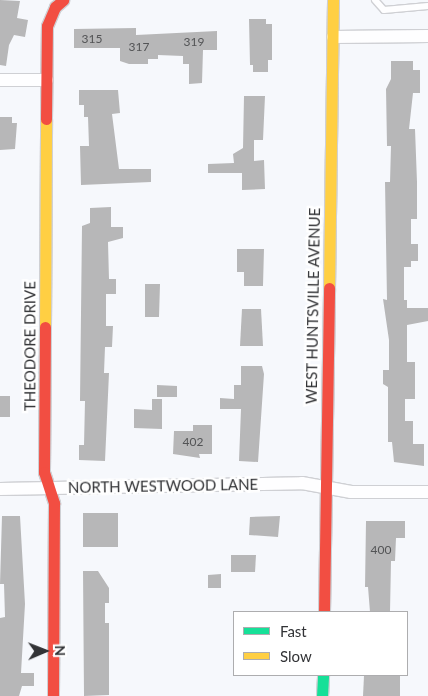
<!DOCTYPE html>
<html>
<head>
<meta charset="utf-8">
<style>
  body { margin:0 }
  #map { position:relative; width:428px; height:696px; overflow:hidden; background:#f6f8fc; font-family:Lato,sans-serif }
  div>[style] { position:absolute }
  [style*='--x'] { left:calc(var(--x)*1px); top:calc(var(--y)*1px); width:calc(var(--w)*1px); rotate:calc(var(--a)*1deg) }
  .building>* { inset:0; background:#b7b7b8 }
  .roads { filter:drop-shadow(1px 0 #cfd0d4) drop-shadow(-1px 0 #cfd0d4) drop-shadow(0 1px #cfd0d4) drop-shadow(0 -1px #cfd0d4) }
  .lane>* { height:6px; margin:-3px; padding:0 3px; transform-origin:3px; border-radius:3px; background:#fefeff }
  .street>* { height:12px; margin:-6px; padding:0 6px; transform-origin:6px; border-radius:6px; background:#fefeff }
  .fast>* { height:11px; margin:-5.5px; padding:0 5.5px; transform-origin:5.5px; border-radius:5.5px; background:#16e098 }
  .slow>* { height:11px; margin:-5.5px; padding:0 5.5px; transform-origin:5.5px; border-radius:5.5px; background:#ffcf43 }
  .jam>* { height:11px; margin:-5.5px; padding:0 5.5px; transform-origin:5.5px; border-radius:5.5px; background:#f24e42 }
  span { translate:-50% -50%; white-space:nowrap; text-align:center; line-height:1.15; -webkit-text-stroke:5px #fff; paint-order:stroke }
  .number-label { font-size:12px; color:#535456 }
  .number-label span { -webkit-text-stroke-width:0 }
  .street-label { font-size:15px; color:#323336 }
  .legend { position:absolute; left:233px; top:611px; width:175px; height:65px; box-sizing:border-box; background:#fff; border:1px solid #adadaf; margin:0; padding:6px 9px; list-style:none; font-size:15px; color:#323336 }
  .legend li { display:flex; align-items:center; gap:10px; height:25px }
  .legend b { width:25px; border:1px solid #adadaf }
  .north { position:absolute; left:20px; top:626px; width:50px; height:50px; -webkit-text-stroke:4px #fff; paint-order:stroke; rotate:89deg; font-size:14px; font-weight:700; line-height:20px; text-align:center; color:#323336 }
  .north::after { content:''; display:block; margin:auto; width:18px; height:22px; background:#323336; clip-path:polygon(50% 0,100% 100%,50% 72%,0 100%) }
</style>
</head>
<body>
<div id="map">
  <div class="building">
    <div style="clip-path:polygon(0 0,20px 1px,17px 18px,28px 20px,25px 37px,14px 35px,9px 45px,6px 66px,0 65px)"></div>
    <div style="clip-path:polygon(249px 19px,266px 19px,266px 24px,272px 24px,272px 60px,268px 60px,268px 72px,253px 72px,253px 65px,250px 65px)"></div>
    <div style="clip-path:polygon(136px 28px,136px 35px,217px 31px,217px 50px,203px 50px,202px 83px,189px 84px,189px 64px,183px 64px,183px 56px,158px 55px,158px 59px,148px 59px,148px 64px,129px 64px,120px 61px,120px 48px,74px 48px,74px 29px)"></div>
    <div style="clip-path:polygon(391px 61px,413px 61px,413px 70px,420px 70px,420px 93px,413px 93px,409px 129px,415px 129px,417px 182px,417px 219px,411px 219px,411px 244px,418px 244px,418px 261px,411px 261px,411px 267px,404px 267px,404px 300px,407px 300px,407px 308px,428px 308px,428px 321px,407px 325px,407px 362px,415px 362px,415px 399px,405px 399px,405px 421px,413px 421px,413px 444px,424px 444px,424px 466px,394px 462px,392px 442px,388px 442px,388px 387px,383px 384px,383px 370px,389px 370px,389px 340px,383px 299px,387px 300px,385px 182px,390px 182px,391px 146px,387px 146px,386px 89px,391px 79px)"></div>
    <div style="clip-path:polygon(79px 90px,118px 90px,120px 113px,112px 114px,119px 169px,151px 169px,151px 182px,81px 185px,80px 146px,89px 146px,88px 117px,84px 117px,84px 105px,79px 105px)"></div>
    <div style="clip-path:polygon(244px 96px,265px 96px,263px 140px,254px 140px,254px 161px,264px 160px,265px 189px,242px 190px,242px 173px,208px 173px,208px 164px,234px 163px,233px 154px,243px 148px)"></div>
    <div style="clip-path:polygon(0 117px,12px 117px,12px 123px,17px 123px,15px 149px,0 150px)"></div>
    <div style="clip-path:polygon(111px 207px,111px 227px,123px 227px,123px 238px,108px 242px,109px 279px,116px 279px,116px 294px,106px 294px,106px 326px,113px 326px,112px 347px,105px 347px,104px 373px,109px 373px,105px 461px,79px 460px,79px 445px,84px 445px,85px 401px,80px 401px,82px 226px,90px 223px,90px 208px)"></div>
    <div style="clip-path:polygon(237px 249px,264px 249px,263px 286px,244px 286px,244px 272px,237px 272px)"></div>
    <div style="clip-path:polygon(145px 284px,160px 284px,159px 317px,145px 317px)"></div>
    <div style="clip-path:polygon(242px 309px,261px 309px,263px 346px,240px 346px)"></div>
    <div style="clip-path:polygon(241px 366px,262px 366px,264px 374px,258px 462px,239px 461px,241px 409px,220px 409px,220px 398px,234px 399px,234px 385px,241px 385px)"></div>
    <div style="clip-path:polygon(157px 385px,177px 386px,177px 397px,157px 397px)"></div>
    <div style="clip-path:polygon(0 396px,10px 396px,10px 417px,0 417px)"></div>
    <div style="clip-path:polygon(152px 399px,162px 399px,162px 429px,134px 428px,134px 409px,152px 410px)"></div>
    <div style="clip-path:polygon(193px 425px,212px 425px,212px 454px,199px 454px,200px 458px,173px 454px,174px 431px,193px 431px)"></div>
    <div style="clip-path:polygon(83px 513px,118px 513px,118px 547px,83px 547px)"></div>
    <div style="clip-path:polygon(2px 516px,20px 516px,25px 604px,21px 673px,34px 673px,34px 686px,22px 686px,19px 696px,0 696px,0 618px,5px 617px,4px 584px,0 584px)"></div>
    <div style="clip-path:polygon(280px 516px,278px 537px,249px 535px,250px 517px)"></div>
    <div style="clip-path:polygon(366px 521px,405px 521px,405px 538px,396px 538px,395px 561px,391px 561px,390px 612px,370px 612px,368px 587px,365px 587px)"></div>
    <div style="clip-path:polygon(231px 555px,256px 555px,255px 572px,231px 572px)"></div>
    <div style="clip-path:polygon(83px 571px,98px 571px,109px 588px,109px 603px,105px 603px,105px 623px,109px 623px,109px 695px,84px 696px)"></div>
    <div style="clip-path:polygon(221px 574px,221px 588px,208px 588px,208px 575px)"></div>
    <div style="clip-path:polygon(364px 676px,400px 676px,400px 696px,363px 696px)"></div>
  </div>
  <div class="roads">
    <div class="lane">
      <div style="--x:375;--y:0;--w:13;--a:48"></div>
      <div style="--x:384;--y:10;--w:44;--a:-5.2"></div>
    </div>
    <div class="street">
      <div style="--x:333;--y:37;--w:95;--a:-0.6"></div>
      <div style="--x:0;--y:80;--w:47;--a:0"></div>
      <div style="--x:0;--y:489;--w:302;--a:-1.1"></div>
      <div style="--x:302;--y:483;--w:50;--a:10.4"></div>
      <div style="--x:351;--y:492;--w:77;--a:0"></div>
    </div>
    <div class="fast">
      <div style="--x:322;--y:696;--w:21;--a:-87"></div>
    </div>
    <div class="slow">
      <div style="--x:329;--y:288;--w:288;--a:-89.2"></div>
      <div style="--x:45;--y:327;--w:208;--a:-89.7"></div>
    </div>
    <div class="jam">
      <div style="--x:46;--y:119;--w:93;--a:-89.4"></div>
      <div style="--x:47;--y:26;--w:21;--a:-67"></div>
      <div style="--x:55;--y:7;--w:11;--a:-41"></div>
      <div style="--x:45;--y:327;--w:145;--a:90.4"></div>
      <div style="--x:44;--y:472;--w:33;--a:72"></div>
      <div style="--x:54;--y:503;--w:193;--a:90.3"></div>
      <div style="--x:324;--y:612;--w:324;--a:-89.1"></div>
    </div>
  </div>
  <div class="number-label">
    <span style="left:92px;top:39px">315</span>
    <span style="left:194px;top:42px">319</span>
    <span style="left:139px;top:47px">317</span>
    <span style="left:193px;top:442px">402</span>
    <span style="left:381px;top:550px">400</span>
  </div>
  <div class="street-label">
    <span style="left:313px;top:306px;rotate:-89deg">WEST HUNTSVILLE AVENUE</span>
    <span style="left:30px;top:346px;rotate:-90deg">THEODORE DRIVE</span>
    <span style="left:163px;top:486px;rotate:-1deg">NORTH WESTWOOD LANE</span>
  </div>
  <ul class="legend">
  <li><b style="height:6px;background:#16e098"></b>Fast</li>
  <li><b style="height:6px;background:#ffcf43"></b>Slow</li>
  </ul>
  <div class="north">N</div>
</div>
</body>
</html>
